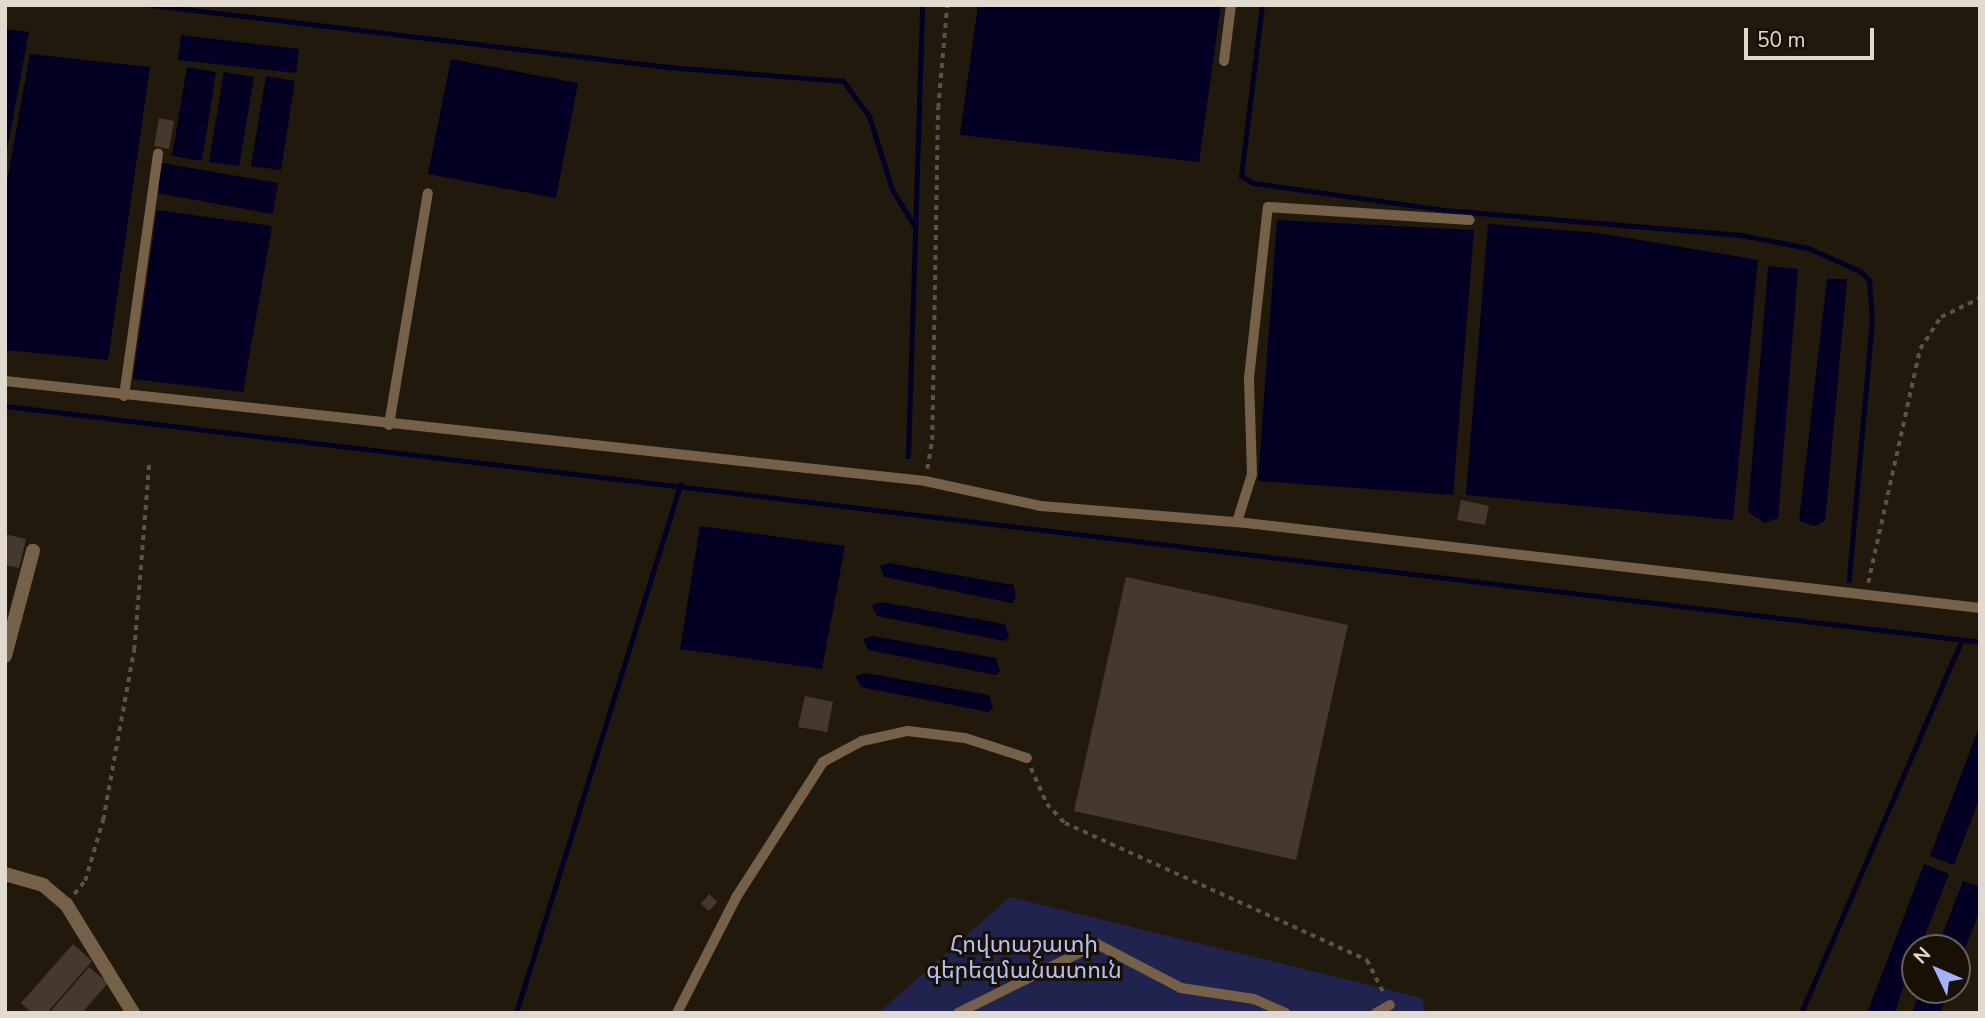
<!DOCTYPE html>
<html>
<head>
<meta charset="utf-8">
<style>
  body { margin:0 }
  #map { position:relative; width:1985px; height:1018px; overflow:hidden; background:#22190d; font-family:"Nunito Sans","Noto Sans Armenian",sans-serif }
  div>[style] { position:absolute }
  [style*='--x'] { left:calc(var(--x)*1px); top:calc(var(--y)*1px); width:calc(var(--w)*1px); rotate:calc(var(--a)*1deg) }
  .green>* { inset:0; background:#1f234e }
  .water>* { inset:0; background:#030023 }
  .stream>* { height:5px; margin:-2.5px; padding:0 2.5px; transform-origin:2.5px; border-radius:2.5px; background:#030023 }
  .building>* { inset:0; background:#44392c }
  .path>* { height:3.5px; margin-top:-1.75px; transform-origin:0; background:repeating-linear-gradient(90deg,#5b5348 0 5px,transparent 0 10px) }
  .service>* { height:10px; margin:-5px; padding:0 5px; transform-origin:5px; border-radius:5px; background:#756147 }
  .minor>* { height:14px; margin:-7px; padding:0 7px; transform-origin:7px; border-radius:7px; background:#756147 }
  span { translate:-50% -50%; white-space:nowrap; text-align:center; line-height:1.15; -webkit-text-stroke:6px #191005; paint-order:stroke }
  .park-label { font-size:23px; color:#b4bff7 }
  .frame { position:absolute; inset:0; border:7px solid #e0dad1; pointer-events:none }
  .north { position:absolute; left:1901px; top:934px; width:70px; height:70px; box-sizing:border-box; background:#191005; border:2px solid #696157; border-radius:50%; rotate:314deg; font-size:19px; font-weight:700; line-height:28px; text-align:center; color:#e0dad1 }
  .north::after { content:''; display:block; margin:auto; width:24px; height:32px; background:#a4b2fc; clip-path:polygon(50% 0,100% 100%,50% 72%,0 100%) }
  .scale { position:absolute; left:1744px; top:28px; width:130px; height:32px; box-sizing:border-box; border:4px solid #e0dad1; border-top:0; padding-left:9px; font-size:21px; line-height:24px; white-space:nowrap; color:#e0dad1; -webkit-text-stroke:5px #191005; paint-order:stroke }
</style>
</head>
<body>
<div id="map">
  <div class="green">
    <div style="clip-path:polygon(1010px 897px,1422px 998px,1426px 1013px,878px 1013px)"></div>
  </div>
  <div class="water">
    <div style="clip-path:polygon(978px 5px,1221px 5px,1199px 162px,960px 135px)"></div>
    <div style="clip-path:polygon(5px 29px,29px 32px,5px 160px)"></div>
    <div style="clip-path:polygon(181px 35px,299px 49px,296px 73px,178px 60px)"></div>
    <div style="clip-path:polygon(30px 54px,150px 67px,108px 360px,5px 350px,5px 192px)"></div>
    <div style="clip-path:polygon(451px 59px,578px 83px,556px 198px,428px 174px)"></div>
    <div style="clip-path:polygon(187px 67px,216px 72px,202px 161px,172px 156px)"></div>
    <div style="clip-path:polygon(224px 72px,254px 77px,239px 166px,209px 162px)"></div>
    <div style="clip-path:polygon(266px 76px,295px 81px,281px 170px,251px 166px)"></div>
    <div style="clip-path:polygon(162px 163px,278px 183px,273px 214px,157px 193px)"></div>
    <div style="clip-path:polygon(157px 210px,272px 226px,243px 392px,133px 379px)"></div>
    <div style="clip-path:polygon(1277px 220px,1474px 230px,1453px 495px,1258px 481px)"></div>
    <div style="clip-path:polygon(1488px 224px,1599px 233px,1758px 260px,1733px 520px,1466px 495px)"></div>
    <div style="clip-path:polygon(1768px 266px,1798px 269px,1778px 518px,1765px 523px,1748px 512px)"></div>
    <div style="clip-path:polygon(1827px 279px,1847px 279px,1825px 521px,1814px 526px,1799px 521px)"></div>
    <div style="clip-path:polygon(700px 526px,845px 546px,822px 669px,680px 649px)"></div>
    <div style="clip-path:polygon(889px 563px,1013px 585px,1016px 598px,1012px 603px,884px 577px,880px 566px)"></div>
    <div style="clip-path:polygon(881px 602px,1005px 624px,1009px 637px,1004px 641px,877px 616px,872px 605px)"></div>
    <div style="clip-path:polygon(872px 636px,996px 658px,1000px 671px,996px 675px,868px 650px,863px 639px)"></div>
    <div style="clip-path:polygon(865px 673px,989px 695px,993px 708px,988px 712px,861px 687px,856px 676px)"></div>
    <div style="clip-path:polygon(1980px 725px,1980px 797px,1954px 865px,1930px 856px)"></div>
    <div style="clip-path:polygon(1924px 864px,1949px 874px,1920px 948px,1915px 948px,1895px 1013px,1867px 1013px)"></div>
    <div style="clip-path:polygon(1963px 881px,1980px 887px,1980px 910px,1957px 969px,1957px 948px,1937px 948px)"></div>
    <div style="clip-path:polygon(1921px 990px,1949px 990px,1940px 1013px,1912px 1013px)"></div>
  </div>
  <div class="stream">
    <div style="--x:151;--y:5;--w:521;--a:6.84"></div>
    <div style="--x:668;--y:67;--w:176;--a:4.6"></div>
    <div style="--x:843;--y:81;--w:44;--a:53.4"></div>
    <div style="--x:869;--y:116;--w:77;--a:72.5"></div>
    <div style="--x:892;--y:189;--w:41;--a:59"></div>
    <div style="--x:1262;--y:5;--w:172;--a:97"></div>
    <div style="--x:1241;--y:176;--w:14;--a:30"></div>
    <div style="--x:1253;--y:183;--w:193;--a:8"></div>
    <div style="--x:1444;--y:210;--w:298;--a:4.8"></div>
    <div style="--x:1741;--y:235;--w:68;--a:11"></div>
    <div style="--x:1808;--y:248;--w:57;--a:23.9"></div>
    <div style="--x:1860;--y:271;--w:13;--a:45"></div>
    <div style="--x:1869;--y:280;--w:40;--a:85.7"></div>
    <div style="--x:1872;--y:320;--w:261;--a:95.1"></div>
    <div style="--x:5;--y:406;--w:1989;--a:6.81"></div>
    <div style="--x:908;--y:456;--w:451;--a:-88.2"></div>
    <div style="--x:516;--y:1013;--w:553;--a:-72.74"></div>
    <div style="--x:1801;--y:1013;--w:406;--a:-66.7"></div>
  </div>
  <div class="building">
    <div style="clip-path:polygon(159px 118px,174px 121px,169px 149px,154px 146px)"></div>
    <div style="clip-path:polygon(1461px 500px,1489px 506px,1485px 525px,1457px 520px)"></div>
    <div style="clip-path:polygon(5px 534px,26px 539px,19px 568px,5px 565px)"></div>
    <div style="clip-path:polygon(1126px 577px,1348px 625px,1296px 860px,1074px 811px)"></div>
    <div style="clip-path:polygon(805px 696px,833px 702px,827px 732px,798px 727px)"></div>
    <div style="clip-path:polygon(709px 894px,717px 902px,709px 911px,701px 904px)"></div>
    <div style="clip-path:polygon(73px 944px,92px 961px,47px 1013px,32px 1013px,21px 1003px)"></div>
    <div style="clip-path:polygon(89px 967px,108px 983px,82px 1013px,49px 1013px)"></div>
  </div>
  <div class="path">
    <div style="--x:927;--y:469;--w:29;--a:-80"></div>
    <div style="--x:932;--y:440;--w:332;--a:-89"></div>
    <div style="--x:938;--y:108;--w:103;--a:-85"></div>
    <div style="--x:1868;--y:583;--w:240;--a:-77.5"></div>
    <div style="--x:1920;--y:349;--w:38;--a:-57"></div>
    <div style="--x:1941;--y:317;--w:43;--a:-26"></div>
    <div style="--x:1031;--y:768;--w:39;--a:66"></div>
    <div style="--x:1047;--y:804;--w:26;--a:47"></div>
    <div style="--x:1065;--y:823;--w:332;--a:24.4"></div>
    <div style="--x:1367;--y:960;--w:39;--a:63"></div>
    <div style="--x:74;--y:894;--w:17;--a:-50"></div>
    <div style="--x:85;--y:881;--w:64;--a:-73.6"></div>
    <div style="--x:103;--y:820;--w:173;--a:-79.7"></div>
    <div style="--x:134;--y:650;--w:186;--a:-85.4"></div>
  </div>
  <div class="service">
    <div style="--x:1224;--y:61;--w:56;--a:-82.9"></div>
    <div style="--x:5;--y:381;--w:925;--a:6.2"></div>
    <div style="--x:925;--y:481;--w:119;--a:12.2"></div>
    <div style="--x:1041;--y:506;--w:197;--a:4.7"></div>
    <div style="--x:1237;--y:522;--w:748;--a:6.6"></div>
    <div style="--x:124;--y:396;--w:245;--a:-82"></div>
    <div style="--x:389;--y:425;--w:235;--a:-80.5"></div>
    <div style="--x:1237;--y:522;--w:50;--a:-72.6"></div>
    <div style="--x:1252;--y:474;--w:96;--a:-91.8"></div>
    <div style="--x:1249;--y:378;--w:172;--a:-83.7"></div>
    <div style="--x:1268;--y:207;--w:202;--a:3.7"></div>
    <div style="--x:677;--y:1013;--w:131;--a:-62.9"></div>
    <div style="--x:737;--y:896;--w:159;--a:-57.3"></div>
    <div style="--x:823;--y:762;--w:44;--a:-28.3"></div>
    <div style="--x:862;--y:741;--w:47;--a:-12.3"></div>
    <div style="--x:908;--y:731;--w:57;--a:7"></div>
    <div style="--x:965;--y:738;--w:65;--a:17.9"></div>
    <div style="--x:958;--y:1013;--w:155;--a:-26.4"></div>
    <div style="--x:1097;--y:944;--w:95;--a:27.6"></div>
    <div style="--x:1181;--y:988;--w:74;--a:8.6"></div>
    <div style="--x:1254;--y:999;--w:34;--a:24"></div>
    <div style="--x:1376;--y:1013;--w:16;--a:-30"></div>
  </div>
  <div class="minor">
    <div style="--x:5;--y:656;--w:109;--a:-75.1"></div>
    <div style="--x:5;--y:874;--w:40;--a:16"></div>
    <div style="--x:43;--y:885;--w:30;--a:40"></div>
    <div style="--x:66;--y:904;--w:128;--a:58.4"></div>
  </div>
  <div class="park-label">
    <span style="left:1024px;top:958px">Հովտաշատի<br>գերեզմանատուն</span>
  </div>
  <div class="frame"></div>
  <div class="north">N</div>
  <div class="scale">50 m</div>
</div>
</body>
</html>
